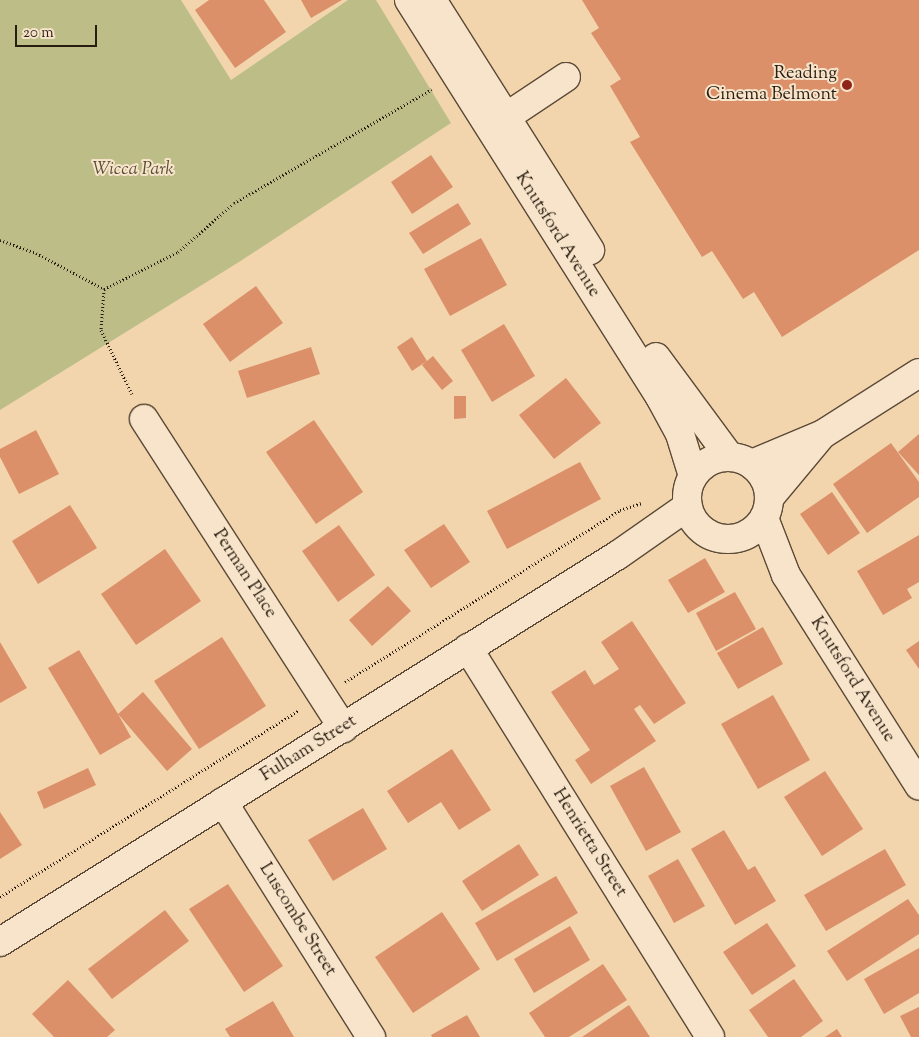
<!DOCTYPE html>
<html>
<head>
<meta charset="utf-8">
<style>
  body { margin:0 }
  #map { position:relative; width:919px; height:1037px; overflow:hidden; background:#f2d5ad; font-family:"Sorts Mill Goudy",serif }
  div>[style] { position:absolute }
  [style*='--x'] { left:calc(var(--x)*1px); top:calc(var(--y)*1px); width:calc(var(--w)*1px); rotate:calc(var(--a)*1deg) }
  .green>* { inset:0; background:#bdbd88 }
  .building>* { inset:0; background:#db9069 }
  .path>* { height:3px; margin-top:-1.5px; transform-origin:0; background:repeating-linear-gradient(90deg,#291c10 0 1px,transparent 0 3.5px) }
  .roads { filter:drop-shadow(1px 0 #5b4a37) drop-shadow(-1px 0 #5b4a37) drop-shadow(0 1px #5b4a37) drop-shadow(0 -1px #5b4a37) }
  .minor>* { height:28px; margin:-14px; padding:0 14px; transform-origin:14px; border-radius:14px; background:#f7e4ca }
  .minor>.ring { margin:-14px; padding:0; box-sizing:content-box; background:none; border:28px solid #f7e4ca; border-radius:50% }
  .dots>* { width:14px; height:14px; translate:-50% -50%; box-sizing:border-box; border:2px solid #f7e4ca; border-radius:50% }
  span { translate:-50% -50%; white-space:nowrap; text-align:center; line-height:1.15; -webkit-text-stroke:4px #f7e4ca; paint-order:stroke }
  .poi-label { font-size:18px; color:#291c10 }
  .right { translate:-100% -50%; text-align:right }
  .park-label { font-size:18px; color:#554c34; font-style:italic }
  .street-label { font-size:18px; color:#291c10 }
  .scale { position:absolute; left:15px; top:25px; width:82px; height:22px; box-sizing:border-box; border:2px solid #291c10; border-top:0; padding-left:6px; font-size:15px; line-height:18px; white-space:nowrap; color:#291c10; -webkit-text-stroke:4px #f7e4ca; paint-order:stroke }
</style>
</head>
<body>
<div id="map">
  <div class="green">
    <div style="clip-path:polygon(0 0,181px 0,231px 80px,348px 0,376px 0,451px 123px,239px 262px,0 410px)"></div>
  </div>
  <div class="building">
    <div style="clip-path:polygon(209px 0,264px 0,286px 32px,235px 68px,195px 10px)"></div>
    <div style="clip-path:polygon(301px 0,342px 0,311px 18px)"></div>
    <div style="clip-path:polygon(582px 0,919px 0,919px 250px,782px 337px,754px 292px,743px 299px,712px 251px,702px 257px,630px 142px,640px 137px,610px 86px,621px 79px,591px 33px,599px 28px)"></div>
    <div style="clip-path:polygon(431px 155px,453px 187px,412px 214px,391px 182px)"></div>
    <div style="clip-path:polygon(458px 203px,471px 224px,423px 254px,409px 233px)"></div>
    <div style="clip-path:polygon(481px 238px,507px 285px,450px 316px,424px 269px)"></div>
    <div style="clip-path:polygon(256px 286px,283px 323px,230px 362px,203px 324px)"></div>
    <div style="clip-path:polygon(504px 324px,535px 376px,492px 402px,461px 350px)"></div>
    <div style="clip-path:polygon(412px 337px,427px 361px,433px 356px,453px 381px,442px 390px,422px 365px,427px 361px,412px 371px,397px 347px)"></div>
    <div style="clip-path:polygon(311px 347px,320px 374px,247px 398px,238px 371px)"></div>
    <div style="clip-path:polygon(566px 378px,601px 423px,554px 459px,519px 415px)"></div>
    <div style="clip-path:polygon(454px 396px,466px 396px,466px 418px,454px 419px)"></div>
    <div style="clip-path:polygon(314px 420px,363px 492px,316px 524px,266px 452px)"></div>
    <div style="clip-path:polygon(36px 430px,59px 474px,19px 494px,0 457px,0 449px)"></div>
    <div style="clip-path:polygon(919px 434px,919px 475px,898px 452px)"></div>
    <div style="clip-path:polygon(891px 443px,919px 482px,919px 497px,867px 533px,833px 484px)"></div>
    <div style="clip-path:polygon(580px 462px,601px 499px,507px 549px,487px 511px)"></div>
    <div style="clip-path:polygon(832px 492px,860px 533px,828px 555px,800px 514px)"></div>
    <div style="clip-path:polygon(70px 505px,97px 548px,38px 584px,12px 541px)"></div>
    <div style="clip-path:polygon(444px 524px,470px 562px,431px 588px,404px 550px)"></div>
    <div style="clip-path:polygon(339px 525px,375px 575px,338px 602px,302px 551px)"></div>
    <div style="clip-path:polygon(919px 535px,919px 582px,907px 589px,912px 598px,883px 615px,857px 571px)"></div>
    <div style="clip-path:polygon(165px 549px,201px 601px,136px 645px,101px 594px)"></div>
    <div style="clip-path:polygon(705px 558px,725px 592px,688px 613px,668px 580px)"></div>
    <div style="clip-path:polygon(388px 586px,411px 611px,372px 646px,349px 620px)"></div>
    <div style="clip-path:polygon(735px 592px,756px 629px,716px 651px,696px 613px)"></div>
    <div style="clip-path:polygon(632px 621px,686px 703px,654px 724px,640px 705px,634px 709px,656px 741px,591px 784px,575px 760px,590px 750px,551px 692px,585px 670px,594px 685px,619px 669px,601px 642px)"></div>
    <div style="clip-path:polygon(763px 627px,783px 664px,738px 689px,717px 653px)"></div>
    <div style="clip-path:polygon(222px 637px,266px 706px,199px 749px,154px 681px)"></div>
    <div style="clip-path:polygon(919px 641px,919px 669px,906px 650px)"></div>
    <div style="clip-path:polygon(0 642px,27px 688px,0 703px)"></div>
    <div style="clip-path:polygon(79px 650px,118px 714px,143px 692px,192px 749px,167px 771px,118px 714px,131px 737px,100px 755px,48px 668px)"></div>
    <div style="clip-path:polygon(773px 695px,810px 760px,758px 789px,721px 724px)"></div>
    <div style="clip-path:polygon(452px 749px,491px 810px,459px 830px,441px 802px,408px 823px,387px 791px)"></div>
    <div style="clip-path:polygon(644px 767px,681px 832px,646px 851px,610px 786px)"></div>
    <div style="clip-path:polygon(88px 768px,96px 785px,44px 809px,37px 792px)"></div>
    <div style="clip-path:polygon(825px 771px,863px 829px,822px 856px,784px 797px)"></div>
    <div style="clip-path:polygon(363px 808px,387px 849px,333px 881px,308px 840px)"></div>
    <div style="clip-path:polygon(0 812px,22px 845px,0 859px)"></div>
    <div style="clip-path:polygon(724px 830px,748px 870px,755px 866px,776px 901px,735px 925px,691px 849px)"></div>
    <div style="clip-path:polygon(519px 844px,539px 875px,482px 911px,462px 881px)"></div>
    <div style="clip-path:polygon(885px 849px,906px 885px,826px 931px,804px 895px)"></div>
    <div style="clip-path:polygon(678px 859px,705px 906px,674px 923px,648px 876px)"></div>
    <div style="clip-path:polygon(556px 876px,578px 913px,497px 961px,475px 923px)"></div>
    <div style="clip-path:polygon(228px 884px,283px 966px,244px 992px,189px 909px)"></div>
    <div style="clip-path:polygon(908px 899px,919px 915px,919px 934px,847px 981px,827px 951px)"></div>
    <div style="clip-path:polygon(165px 910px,189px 941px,112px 999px,88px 969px)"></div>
    <div style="clip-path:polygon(442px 912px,480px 969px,413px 1013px,375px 957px)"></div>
    <div style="clip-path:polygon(767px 923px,796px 966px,752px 995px,723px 952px)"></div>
    <div style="clip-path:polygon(570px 926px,590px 960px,534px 993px,514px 959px)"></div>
    <div style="clip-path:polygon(919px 948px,919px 993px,884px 1014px,864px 979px)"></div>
    <div style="clip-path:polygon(603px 964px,627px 1000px,569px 1037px,545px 1037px,529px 1013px)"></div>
    <div style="clip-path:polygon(794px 979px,823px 1021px,801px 1037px,768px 1037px,749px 1010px)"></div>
    <div style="clip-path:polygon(68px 980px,115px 1030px,107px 1037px,54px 1037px,32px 1014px)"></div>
    <div style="clip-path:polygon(273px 1001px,294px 1037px,230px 1037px,225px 1029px)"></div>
    <div style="clip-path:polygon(629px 1005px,650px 1037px,582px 1037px)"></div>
    <div style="clip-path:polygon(919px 1007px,919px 1037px,911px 1037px,900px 1016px)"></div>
    <div style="clip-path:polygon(467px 1015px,480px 1037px,432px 1037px,431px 1035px)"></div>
    <div style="clip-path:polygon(837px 1029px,842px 1037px,825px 1037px)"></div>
  </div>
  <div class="path">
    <div style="--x:0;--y:240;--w:38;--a:20"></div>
    <div style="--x:36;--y:253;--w:77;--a:27.9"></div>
    <div style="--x:104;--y:289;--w:83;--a:-26.6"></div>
    <div style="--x:178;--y:252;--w:74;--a:-41.2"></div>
    <div style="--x:234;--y:203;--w:228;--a:-29.9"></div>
    <div style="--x:104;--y:289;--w:41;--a:94.2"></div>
    <div style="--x:101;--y:330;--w:71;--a:64.2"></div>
    <div style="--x:345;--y:682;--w:324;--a:-32"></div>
    <div style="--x:620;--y:510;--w:22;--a:-18"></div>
    <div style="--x:0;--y:897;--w:353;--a:-32"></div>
  </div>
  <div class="roads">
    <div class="minor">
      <div style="--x:409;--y:0;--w:470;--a:57.7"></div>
      <div style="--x:660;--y:397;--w:42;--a:61.6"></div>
      <div style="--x:680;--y:434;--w:44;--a:72.8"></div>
      <div style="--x:432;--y:0;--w:296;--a:57.7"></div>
      <div style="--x:491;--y:127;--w:90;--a:-33.7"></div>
      <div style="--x:656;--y:357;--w:123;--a:53.6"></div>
      <div style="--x:144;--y:419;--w:368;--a:57.2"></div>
      <div class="ring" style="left:687px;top:457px;width:54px;height:54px"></div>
      <div style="--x:752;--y:464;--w:77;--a:-22.9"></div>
      <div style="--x:823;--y:434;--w:114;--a:-32.4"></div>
      <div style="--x:770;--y:497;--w:78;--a:-50.2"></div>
      <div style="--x:764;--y:518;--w:61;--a:68.9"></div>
      <div style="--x:786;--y:575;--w:249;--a:57.7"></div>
      <div style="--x:468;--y:648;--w:458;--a:58.1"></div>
      <div style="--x:223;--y:802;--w:278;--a:57.8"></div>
      <div style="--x:0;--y:942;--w:729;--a:-32.06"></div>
      <div style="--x:618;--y:555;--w:85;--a:-35"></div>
    </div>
  </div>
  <div class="dots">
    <div style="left:847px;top:85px;background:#8f2418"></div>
  </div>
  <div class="poi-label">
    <span class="right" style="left:837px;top:85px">Reading<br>Cinema Belmont</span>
  </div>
  <div class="park-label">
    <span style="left:133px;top:170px">Wicca Park</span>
  </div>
  <div class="street-label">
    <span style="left:557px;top:235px;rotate:58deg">Knutsford Avenue</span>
    <span style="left:244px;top:574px;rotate:57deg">Perman Place</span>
    <span style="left:852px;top:680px;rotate:58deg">Knutsford Avenue</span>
    <span style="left:309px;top:749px;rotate:-32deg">Fulham Street</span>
    <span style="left:589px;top:843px;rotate:58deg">Henrietta Street</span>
    <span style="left:297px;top:920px;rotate:58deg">Luscombe Street</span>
  </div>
  <div class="scale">20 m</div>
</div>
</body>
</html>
